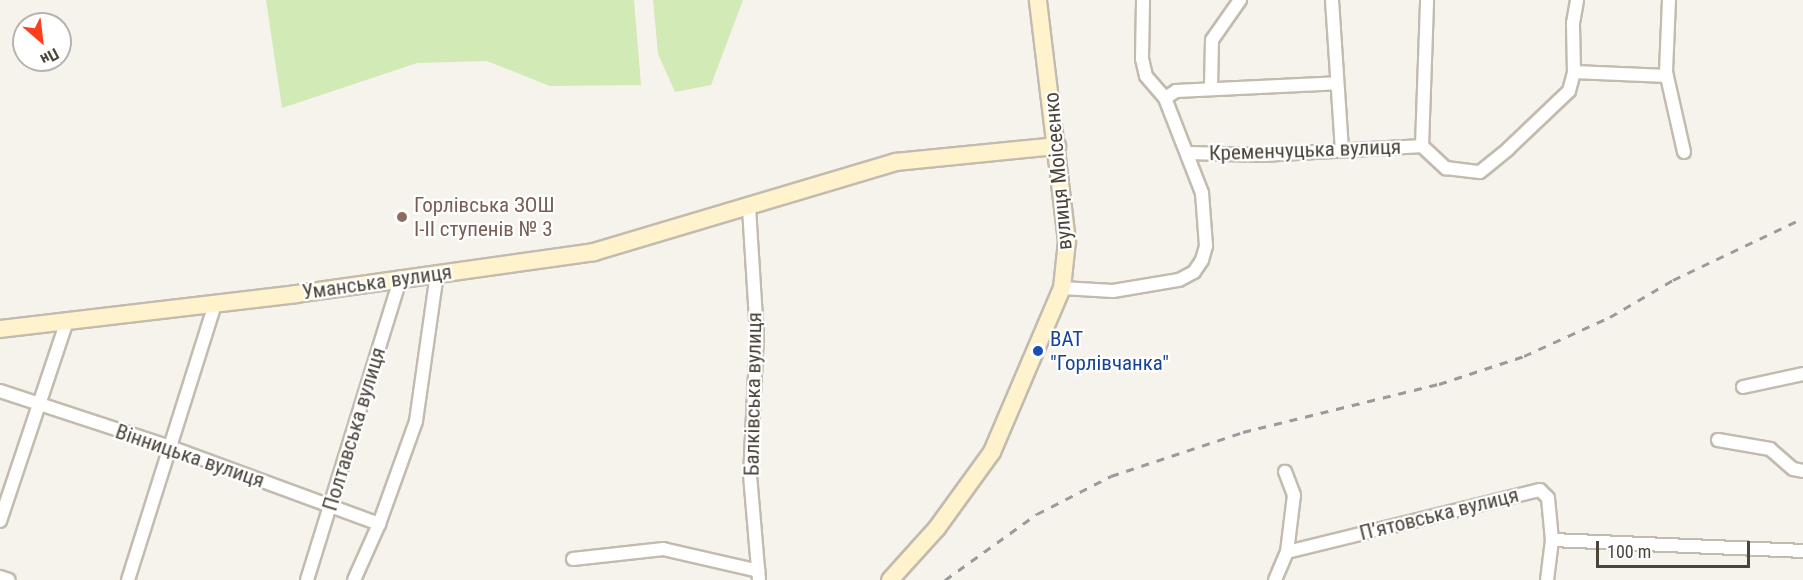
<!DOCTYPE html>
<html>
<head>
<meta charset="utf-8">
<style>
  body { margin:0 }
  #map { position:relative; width:1803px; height:580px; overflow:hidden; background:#f6f3ec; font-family:"Roboto Condensed",sans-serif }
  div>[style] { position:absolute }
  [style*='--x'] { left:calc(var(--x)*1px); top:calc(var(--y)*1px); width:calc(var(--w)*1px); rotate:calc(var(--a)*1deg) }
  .green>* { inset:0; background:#d2eab5 }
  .roads { filter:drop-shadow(2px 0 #c2bbae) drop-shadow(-2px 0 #c2bbae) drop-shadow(0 2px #c2bbae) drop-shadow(0 -2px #c2bbae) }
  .street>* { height:12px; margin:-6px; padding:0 6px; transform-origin:6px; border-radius:6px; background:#fff }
  .secondary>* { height:16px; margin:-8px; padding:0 8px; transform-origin:8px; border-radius:8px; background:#fff3cd }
  .rail>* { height:3px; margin-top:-1.5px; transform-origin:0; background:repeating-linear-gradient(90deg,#9a9a9a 0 8px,transparent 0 16px) }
  .dots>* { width:16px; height:16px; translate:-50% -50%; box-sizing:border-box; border:3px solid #fff; border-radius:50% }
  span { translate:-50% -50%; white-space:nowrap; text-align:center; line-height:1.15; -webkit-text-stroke:4.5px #fff; paint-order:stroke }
  .street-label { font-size:21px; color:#4b4439 }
  .education-label { font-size:21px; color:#785e54 }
  .left { translate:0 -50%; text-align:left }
  .transit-label { font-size:21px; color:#164399 }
  .north { position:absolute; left:12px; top:12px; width:60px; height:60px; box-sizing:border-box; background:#fff; border:2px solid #b7b4b0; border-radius:50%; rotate:152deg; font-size:16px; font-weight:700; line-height:24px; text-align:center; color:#4b4439 }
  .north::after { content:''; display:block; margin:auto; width:21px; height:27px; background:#fc3f1d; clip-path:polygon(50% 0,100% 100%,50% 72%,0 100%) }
  .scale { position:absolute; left:1596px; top:541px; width:154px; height:27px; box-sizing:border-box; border:3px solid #4b4439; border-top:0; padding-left:8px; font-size:18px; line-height:21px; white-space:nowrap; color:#4b4439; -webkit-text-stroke:4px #fff; paint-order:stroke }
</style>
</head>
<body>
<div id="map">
  <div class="green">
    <div style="clip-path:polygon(266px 0,634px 0,641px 85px,550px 86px,487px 61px,417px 63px,282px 108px)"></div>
    <div style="clip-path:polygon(653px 0,743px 0,711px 85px,675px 92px,658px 54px)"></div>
  </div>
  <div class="roads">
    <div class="street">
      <div style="--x:1332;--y:0;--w:149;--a:86.2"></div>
      <div style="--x:1669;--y:0;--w:72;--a:92.4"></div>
      <div style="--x:1666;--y:72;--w:82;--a:77.3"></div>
      <div style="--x:1574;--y:72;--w:93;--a:2.5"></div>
      <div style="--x:1211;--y:88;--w:48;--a:-88.8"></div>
      <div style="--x:1212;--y:40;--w:49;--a:-55"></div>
      <div style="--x:1165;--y:98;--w:13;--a:-32"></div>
      <div style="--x:1176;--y:91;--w:161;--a:-2.8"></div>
      <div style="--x:1422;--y:146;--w:33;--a:43"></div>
      <div style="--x:1446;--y:168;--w:34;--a:7"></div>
      <div style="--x:1480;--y:172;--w:36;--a:-39"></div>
      <div style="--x:1508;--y:149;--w:84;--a:-43.6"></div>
      <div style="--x:1569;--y:91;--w:20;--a:-75"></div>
      <div style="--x:1574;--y:72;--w:49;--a:-91.2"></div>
      <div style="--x:1573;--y:23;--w:23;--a:-80"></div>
      <div style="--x:1422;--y:146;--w:146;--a:-88"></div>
      <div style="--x:1188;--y:153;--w:75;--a:1.5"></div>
      <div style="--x:1263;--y:155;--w:159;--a:-3.2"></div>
      <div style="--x:749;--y:208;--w:126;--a:86.4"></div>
      <div style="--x:757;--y:334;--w:141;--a:92.8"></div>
      <div style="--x:750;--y:475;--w:105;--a:85.1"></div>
      <div style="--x:1062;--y:288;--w:51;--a:3.4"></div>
      <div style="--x:1113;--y:291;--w:67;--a:-9.5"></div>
      <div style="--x:1179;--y:280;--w:17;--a:-28"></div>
      <div style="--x:1194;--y:272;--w:14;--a:-56"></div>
      <div style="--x:1202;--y:260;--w:15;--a:-74"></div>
      <div style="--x:1206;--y:246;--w:53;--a:-94.3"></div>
      <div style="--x:1202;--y:193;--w:102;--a:-111.3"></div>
      <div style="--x:1165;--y:98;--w:29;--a:-131"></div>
      <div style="--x:1146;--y:76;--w:17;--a:-103"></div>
      <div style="--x:1142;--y:59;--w:59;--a:-89"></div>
      <div style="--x:1743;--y:387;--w:61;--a:-12.2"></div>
      <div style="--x:0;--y:391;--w:179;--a:18.2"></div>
      <div style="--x:170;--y:447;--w:223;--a:20.2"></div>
      <div style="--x:1718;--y:440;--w:53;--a:9.8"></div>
      <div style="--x:1770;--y:449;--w:30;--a:41"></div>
      <div style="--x:1793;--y:469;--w:10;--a:11"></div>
      <div style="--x:0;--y:521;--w:208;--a:-71.5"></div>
      <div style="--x:1552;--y:540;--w:251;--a:2.5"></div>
      <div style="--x:1287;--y:552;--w:260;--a:-13.8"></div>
      <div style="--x:1540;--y:490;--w:11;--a:45"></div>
      <div style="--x:1548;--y:498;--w:42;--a:84.6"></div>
      <div style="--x:1552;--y:540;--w:40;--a:97.1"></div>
      <div style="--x:573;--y:559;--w:91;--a:-6.3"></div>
      <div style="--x:663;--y:549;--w:98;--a:12.9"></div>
      <div style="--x:0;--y:577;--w:9;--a:18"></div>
      <div style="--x:128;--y:580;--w:289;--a:-72.5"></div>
      <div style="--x:307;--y:580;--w:317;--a:-72.8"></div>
      <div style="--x:354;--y:580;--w:61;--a:-65.9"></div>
      <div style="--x:379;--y:524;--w:109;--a:-70.2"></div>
      <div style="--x:416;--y:421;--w:149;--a:-81.9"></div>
      <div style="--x:1275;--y:580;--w:30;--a:-67"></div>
      <div style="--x:1287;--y:552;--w:57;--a:-83"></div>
      <div style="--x:1294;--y:495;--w:25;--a:-111"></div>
    </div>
    <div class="secondary">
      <div style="--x:0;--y:329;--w:298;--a:-6.7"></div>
      <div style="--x:296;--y:294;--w:301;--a:-8"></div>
      <div style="--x:594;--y:252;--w:315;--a:-16.6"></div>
      <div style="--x:896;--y:162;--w:162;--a:-5.7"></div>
      <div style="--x:890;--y:580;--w:70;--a:-47.9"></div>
      <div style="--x:937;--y:528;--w:94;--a:-54.1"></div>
      <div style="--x:992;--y:452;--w:178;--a:-66.9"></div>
      <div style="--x:1062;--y:288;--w:47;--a:-83.9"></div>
      <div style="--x:1067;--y:241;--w:243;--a:-96.9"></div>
    </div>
  </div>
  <div class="rail">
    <div style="--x:945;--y:580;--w:113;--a:-35.7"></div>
    <div style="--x:1037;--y:514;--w:83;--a:-27.2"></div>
    <div style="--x:1111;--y:476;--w:139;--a:-18.4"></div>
    <div style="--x:1243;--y:432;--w:202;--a:-13.8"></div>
    <div style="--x:1439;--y:384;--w:89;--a:-18.2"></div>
    <div style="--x:1524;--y:356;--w:94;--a:-24.4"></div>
    <div style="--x:1610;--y:317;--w:73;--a:-30.4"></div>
    <div style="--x:1673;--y:280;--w:144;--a:-25.5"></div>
  </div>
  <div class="dots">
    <div style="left:402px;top:217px;background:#8d6e63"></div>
    <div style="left:1038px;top:351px;background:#1a4fb4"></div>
  </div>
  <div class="street-label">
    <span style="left:1305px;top:150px;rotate:-2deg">Кременчуцька вулиця</span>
    <span style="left:1058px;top:171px;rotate:-95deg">вулиця Моісеєнко</span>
    <span style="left:377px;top:282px;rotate:-8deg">Уманська вулиця</span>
    <span style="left:753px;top:394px;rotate:-89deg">Балківська вулиця</span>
    <span style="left:354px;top:429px;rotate:-73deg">Полтавська вулиця</span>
    <span style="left:190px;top:456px;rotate:19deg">Вінницька вулиця</span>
    <span style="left:1439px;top:514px;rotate:-14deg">П’ятовська вулиця</span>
  </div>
  <div class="education-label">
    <span class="left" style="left:414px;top:217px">Горлівська ЗОШ<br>І-ІІ ступенів № 3</span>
  </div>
  <div class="transit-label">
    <span class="left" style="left:1050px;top:351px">ВАТ<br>"Горлівчанка"</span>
  </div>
  <div class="north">Пн</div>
  <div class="scale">100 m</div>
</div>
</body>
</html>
